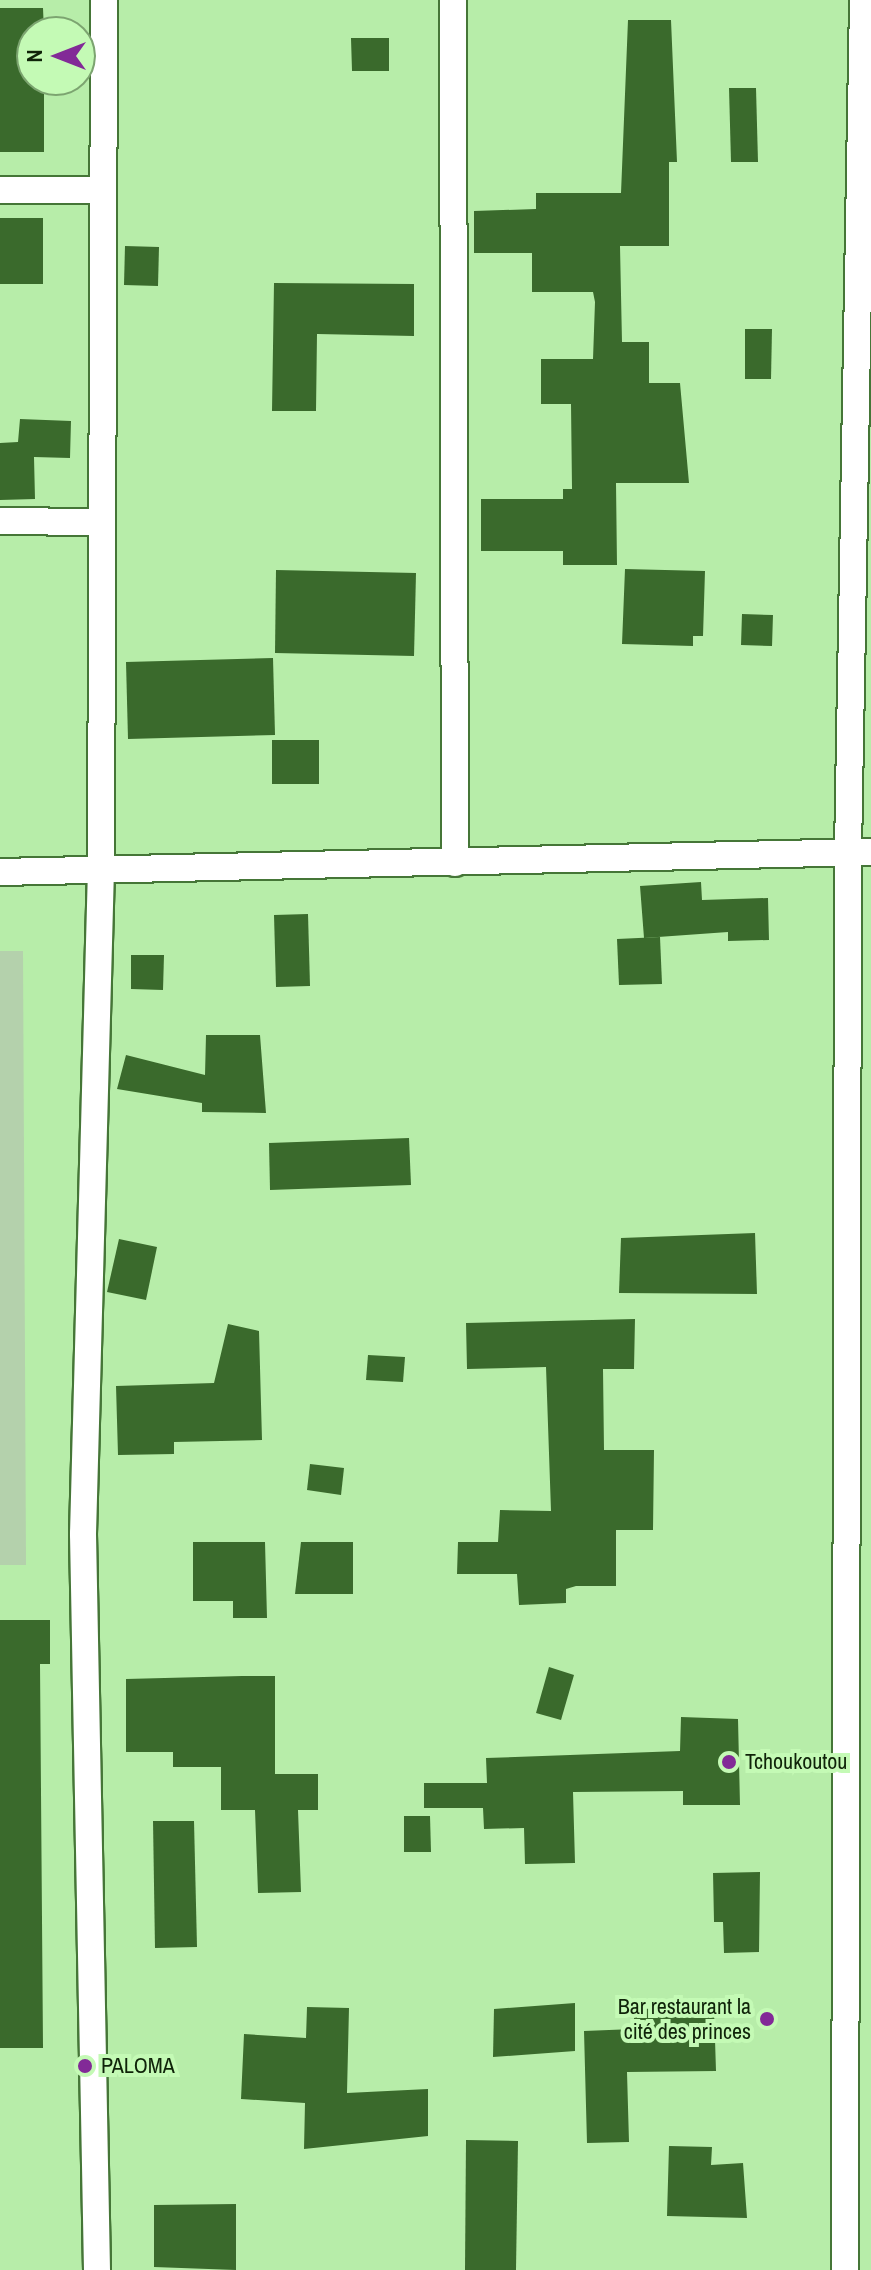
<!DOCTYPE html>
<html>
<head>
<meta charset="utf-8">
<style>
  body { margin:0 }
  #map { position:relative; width:871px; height:2270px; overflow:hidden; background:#b7eda9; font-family:"Archivo Narrow",sans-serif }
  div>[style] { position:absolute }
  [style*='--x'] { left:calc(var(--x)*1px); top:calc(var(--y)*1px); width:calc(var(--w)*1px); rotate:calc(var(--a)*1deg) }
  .green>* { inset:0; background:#b4d1ac }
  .building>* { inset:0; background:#3a6a2c }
  .roads { filter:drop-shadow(2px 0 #457637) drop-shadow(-2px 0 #457637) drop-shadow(0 2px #457637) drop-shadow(0 -2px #457637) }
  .street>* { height:26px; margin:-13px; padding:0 13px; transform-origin:13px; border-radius:13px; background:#fff }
  .dots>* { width:22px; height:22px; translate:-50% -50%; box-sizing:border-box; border:4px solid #c4fab5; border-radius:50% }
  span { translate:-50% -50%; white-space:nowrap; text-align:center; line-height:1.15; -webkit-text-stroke:8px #c4fab5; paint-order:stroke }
  .poi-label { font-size:22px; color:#0f2309 }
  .left { translate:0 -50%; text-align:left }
  .right { translate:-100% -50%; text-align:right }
  .north { position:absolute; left:16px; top:16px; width:80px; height:80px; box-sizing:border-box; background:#c4fab5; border:2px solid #7ca470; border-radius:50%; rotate:270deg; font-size:22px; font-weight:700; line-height:32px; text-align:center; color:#0f2309 }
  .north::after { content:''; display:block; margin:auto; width:28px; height:36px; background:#822a97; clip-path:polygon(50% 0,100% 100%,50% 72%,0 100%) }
</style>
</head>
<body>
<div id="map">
  <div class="green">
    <div style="clip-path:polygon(0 951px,23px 951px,26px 1565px,0 1565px)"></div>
  </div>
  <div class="building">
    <div style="clip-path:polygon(0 8px,43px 8px,44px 32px,32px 32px,32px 80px,44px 80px,44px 152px,0 152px)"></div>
    <div style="clip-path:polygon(628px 20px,671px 20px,677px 162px,669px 162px,669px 246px,620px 246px,622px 342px,649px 342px,649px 383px,680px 383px,689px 483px,616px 483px,617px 565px,563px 565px,563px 551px,481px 551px,481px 499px,563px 499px,563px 489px,572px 489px,571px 404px,541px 404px,541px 359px,593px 359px,595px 302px,593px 292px,532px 292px,532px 253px,474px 253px,474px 211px,536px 209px,536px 193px,621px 193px)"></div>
    <div style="clip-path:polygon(351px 38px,389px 38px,389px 71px,352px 71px)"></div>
    <div style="clip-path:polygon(729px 88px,756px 88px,758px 162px,731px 162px)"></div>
    <div style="clip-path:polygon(0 218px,43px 218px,43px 284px,0 284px)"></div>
    <div style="clip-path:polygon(125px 246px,159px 247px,158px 286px,124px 285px)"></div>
    <div style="clip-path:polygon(274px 283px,414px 284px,414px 336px,317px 334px,316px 411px,272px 411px)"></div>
    <div style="clip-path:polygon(745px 329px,772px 329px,771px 379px,745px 379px)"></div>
    <div style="clip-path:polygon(20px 419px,71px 421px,70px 458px,34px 457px,35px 499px,0 500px,0 443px,18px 442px)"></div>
    <div style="clip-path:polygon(625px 569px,705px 571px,703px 636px,693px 636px,693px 646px,622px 644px)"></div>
    <div style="clip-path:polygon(276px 570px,416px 573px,414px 656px,275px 653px)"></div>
    <div style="clip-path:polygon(742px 614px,773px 615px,772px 646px,741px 645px)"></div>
    <div style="clip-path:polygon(273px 658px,275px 735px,128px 739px,126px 662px)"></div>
    <div style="clip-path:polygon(272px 740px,319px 740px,319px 784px,272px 784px)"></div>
    <div style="clip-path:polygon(701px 882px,702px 900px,768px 898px,769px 940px,728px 941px,728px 932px,644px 938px,640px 886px)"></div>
    <div style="clip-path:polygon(308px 914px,310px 986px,276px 987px,274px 915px)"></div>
    <div style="clip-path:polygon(660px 937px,662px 984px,619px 985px,617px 939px)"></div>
    <div style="clip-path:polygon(131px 955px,164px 955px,163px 990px,131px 989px)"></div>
    <div style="clip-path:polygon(206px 1035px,260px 1035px,266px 1113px,202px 1112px,202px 1103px,117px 1089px,126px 1055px,205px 1075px)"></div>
    <div style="clip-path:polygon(409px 1138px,411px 1185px,270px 1190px,269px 1143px)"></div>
    <div style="clip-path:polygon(755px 1233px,757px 1294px,619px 1293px,621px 1238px)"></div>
    <div style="clip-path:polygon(119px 1239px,157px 1247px,146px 1300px,107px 1292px)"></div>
    <div style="clip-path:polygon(635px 1319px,634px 1369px,603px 1369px,604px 1450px,654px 1450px,653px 1530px,616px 1530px,616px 1586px,576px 1586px,566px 1589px,566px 1603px,519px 1605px,517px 1574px,457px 1574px,458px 1542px,498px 1542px,500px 1510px,551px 1511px,546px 1367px,467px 1369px,466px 1323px)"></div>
    <div style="clip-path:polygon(228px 1324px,259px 1331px,262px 1440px,174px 1442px,174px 1454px,118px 1455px,116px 1386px,214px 1383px)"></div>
    <div style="clip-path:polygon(368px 1355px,405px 1357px,403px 1382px,366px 1380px)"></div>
    <div style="clip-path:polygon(310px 1464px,344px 1468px,341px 1495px,307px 1490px)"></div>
    <div style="clip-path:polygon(193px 1542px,265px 1542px,267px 1618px,233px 1618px,233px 1601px,193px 1601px)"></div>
    <div style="clip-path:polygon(301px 1542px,353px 1542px,353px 1594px,295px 1594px)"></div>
    <div style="clip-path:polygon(0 1620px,50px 1620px,50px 1664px,40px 1664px,43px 2048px,0 2048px)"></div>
    <div style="clip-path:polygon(549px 1667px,574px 1675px,561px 1720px,536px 1713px)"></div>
    <div style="clip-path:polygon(242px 1676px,275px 1676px,275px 1774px,318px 1774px,318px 1810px,298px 1810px,301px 1892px,258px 1893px,255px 1810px,221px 1810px,221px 1767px,173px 1767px,173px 1752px,126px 1752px,126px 1679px)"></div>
    <div style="clip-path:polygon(681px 1717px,738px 1719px,740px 1805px,683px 1805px,683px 1791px,573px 1792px,575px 1863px,525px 1864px,524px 1828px,484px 1829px,483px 1808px,424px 1808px,424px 1783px,487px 1783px,486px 1758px,680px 1751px)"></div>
    <div style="clip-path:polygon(404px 1816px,430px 1816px,431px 1852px,404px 1852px)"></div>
    <div style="clip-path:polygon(153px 1821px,194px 1821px,197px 1947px,155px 1948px)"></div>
    <div style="clip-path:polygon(760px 1872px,759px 1952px,724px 1953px,723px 1922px,714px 1922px,713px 1873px)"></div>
    <div style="clip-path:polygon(575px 2003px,575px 2051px,493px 2057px,494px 2009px)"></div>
    <div style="clip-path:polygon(307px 2007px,349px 2008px,347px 2093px,428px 2089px,428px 2136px,304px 2149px,305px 2103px,241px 2099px,244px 2034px,306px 2038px)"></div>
    <div style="clip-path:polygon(714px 2008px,716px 2071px,627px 2072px,629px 2142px,587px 2143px,584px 2031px,634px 2029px,634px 2009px)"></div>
    <div style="clip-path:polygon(466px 2140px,518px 2141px,516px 2270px,465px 2270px)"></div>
    <div style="clip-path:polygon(669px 2146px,712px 2147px,711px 2165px,743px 2163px,747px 2218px,667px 2216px)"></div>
    <div style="clip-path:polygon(236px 2204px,236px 2270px,154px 2267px,154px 2205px)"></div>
  </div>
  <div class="roads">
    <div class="street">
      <div style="--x:453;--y:0;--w:863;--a:89.87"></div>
      <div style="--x:0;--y:190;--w:103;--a:0"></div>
      <div style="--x:0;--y:521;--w:102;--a:0.6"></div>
      <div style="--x:0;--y:872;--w:871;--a:-1.32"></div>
      <div style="--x:97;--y:2270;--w:736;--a:-91.09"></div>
      <div style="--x:83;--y:1534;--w:664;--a:-88.45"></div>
      <div style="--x:101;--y:870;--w:870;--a:-89.8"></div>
      <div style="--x:845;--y:2270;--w:1418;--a:-89.88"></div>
      <div style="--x:848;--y:852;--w:852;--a:-88.99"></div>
    </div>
  </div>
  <div class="dots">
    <div style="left:729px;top:1762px;background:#822a97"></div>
    <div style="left:767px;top:2019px;background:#822a97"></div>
    <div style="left:85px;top:2066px;background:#822a97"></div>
  </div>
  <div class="poi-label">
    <span class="left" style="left:745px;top:1762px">Tchoukoutou</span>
    <span class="right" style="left:751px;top:2019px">Bar restaurant la<br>cité des princes</span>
    <span class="left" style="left:101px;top:2066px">PALOMA</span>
  </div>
  <div class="north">N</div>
</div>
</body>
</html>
